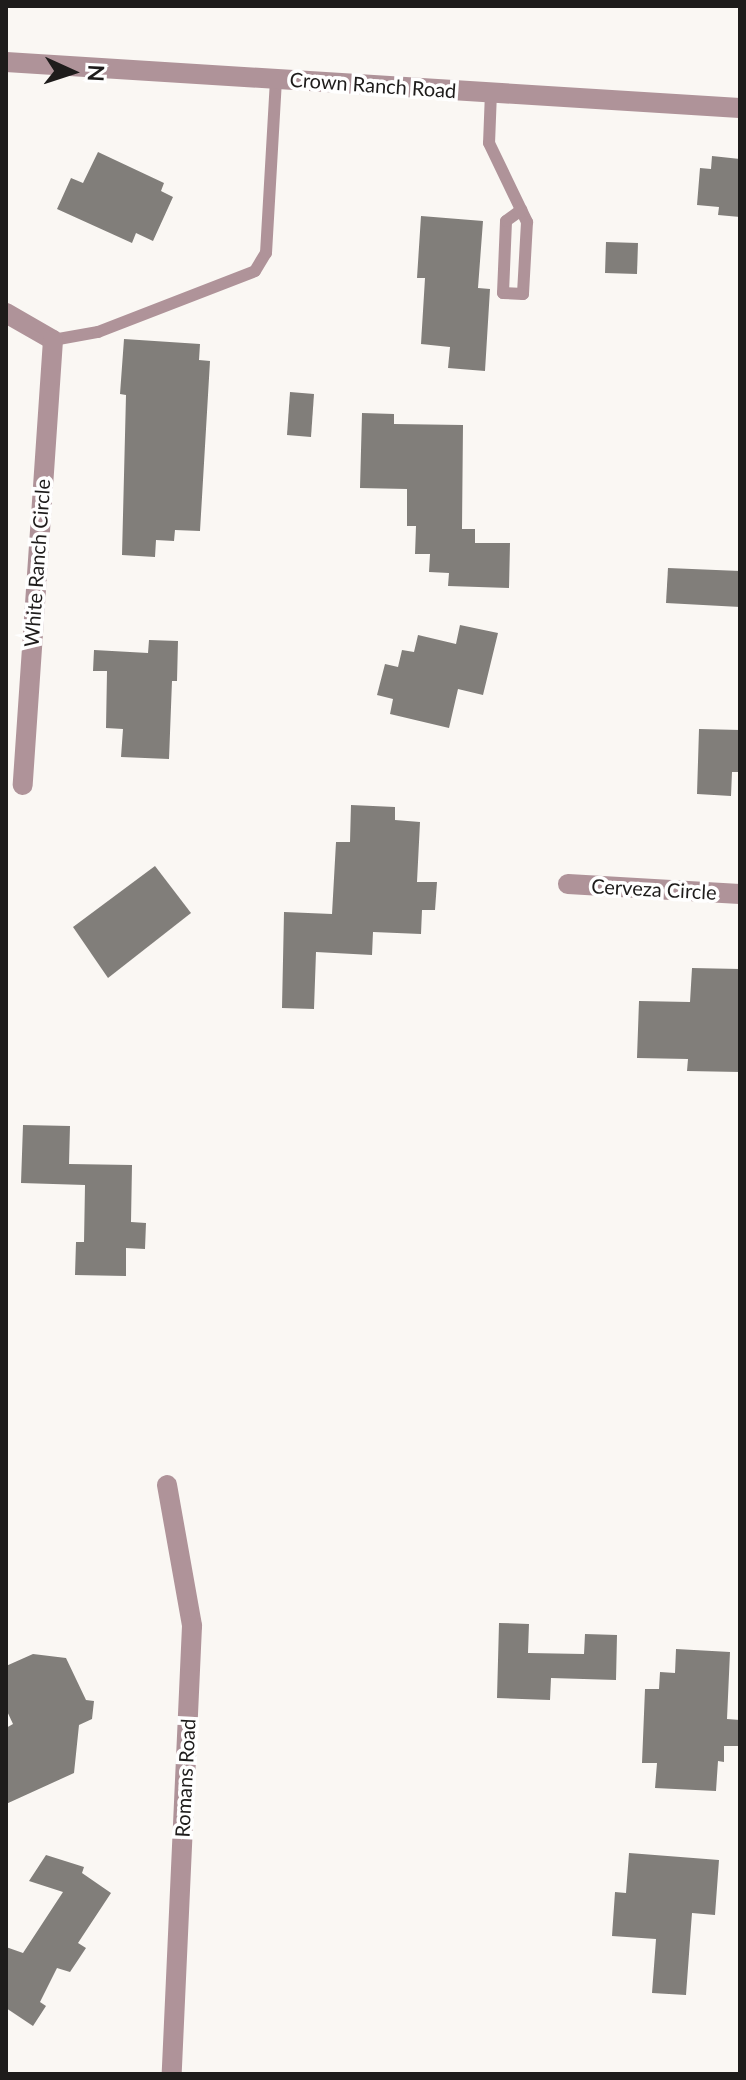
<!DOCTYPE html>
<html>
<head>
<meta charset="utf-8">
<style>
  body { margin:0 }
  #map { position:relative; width:746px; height:2080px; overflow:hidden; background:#faf7f3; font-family:Lato,sans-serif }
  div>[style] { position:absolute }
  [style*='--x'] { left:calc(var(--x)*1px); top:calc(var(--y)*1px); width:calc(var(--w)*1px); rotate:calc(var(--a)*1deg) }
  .building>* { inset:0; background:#817e7a }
  .lane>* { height:12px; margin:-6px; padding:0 6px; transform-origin:6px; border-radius:6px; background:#af9399 }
  .street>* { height:20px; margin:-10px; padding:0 10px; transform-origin:10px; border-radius:10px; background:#af9399 }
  span { translate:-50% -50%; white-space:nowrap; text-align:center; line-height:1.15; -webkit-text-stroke:7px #fff; paint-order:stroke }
  .street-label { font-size:20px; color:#1e1c1b }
  .frame { position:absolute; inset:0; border:8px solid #1e1c1b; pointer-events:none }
  .north { position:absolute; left:32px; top:32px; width:80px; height:80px; -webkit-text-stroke:6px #fff; paint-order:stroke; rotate:93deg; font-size:22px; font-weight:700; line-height:32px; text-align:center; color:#1e1c1b }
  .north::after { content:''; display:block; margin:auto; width:28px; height:36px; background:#1e1c1b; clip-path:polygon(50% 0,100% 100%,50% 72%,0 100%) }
</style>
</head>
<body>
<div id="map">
  <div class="building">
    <div style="clip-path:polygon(98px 152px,164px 183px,161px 191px,173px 197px,153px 241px,136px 233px,132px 243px,57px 209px,71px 178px,83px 183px)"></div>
    <div style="clip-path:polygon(712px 156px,740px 159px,740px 217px,718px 215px,719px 207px,697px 205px,700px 168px,711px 169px)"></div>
    <div style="clip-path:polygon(421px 216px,483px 221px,478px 288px,490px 289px,485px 371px,448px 368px,450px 347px,421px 344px,425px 278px,417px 278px)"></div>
    <div style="clip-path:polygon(606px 242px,638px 243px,637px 274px,605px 273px)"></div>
    <div style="clip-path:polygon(124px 339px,200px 344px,199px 360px,210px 361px,200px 531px,175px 530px,174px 541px,156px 540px,155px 557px,122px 555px,126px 395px,120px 394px)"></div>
    <div style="clip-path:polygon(290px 392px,314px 394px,311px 437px,287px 435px)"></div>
    <div style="clip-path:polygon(362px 413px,394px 414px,394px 424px,463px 425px,462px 529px,475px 529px,475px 543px,510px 543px,509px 588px,448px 586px,449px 573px,429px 572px,430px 554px,415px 554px,416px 526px,407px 526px,407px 489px,360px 488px)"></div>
    <div style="clip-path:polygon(668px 568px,740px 571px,740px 607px,666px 603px)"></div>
    <div style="clip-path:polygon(460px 625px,498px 633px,483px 695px,458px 689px,449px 728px,390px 714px,393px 699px,377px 695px,385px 664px,398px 667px,402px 650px,414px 652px,418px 635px,456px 644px)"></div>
    <div style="clip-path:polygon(149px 640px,178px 641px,177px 681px,172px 681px,169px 759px,121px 757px,123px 729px,106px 728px,107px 671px,93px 671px,94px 650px,148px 653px)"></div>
    <div style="clip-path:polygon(699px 729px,740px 730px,740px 772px,732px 772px,731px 796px,697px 794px)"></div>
    <div style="clip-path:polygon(351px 805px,395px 807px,395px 820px,420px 822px,417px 882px,437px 882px,435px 910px,422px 910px,421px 934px,373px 932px,372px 955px,316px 952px,314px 1009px,282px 1008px,284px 912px,332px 914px,336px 842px,350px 842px)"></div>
    <div style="clip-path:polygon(155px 866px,191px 913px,108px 978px,73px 927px)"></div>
    <div style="clip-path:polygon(692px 968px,740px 969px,740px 1072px,687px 1071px,688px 1059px,637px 1058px,639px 1001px,690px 1002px)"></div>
    <div style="clip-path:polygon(23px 1125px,70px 1126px,69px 1164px,132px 1165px,131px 1222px,146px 1223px,145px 1249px,126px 1248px,126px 1276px,75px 1275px,76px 1242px,84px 1242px,85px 1185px,21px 1183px)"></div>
    <div style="clip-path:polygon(499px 1623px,529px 1624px,528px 1653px,584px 1654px,585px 1634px,617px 1635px,616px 1680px,551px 1678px,550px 1700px,497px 1698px)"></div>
    <div style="clip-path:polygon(676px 1649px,730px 1652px,727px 1719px,740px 1720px,740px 1746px,724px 1746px,724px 1762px,718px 1761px,716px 1791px,655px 1788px,657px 1763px,642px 1763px,645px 1689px,659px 1689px,660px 1672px,675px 1673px)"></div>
    <div style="clip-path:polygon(33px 1654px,66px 1658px,86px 1700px,94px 1701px,92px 1719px,79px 1725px,74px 1773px,6px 1804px,6px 1728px,13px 1724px,6px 1709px,6px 1666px)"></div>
    <div style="clip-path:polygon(629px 1853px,719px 1860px,715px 1915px,692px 1913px,686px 1995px,652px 1993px,656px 1939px,612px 1936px,615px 1892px,626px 1893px)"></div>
    <div style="clip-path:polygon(46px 1855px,84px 1867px,82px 1873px,111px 1893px,78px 1943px,86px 1948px,70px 1972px,57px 1968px,40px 2002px,46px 2006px,33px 2026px,6px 2008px,6px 1947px,23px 1953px,63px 1892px,29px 1881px)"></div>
  </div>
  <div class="lane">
    <div style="--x:491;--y:92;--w:51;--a:92.2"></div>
    <div style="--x:489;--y:143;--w:88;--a:64.3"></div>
    <div style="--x:527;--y:222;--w:72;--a:93.2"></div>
    <div style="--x:523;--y:294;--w:20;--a:-177"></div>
    <div style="--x:503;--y:293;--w:72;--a:-87.6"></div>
    <div style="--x:506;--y:221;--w:19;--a:-36"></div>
    <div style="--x:53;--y:340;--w:46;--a:-10.1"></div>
    <div style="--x:98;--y:332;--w:168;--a:-21.2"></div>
    <div style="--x:255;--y:271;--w:21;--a:-59"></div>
    <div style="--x:266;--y:253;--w:174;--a:-86.7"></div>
  </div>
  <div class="street">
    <div style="--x:6;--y:62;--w:735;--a:3.59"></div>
    <div style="--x:6;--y:313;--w:54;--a:29.9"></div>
    <div style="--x:53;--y:340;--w:446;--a:93.9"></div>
    <div style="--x:568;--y:884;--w:172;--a:3.3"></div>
    <div style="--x:167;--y:1485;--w:143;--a:79.9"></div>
    <div style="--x:192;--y:1626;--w:448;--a:92.6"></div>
  </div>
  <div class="street-label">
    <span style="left:373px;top:85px;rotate:4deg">Crown Ranch Road</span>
    <span style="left:37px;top:563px;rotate:-86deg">White Ranch Circle</span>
    <span style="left:654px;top:889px;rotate:3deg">Cerveza Circle</span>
    <span style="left:185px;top:1778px;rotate:-87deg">Romans Road</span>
  </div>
  <div class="frame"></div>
  <div class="north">N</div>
</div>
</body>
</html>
